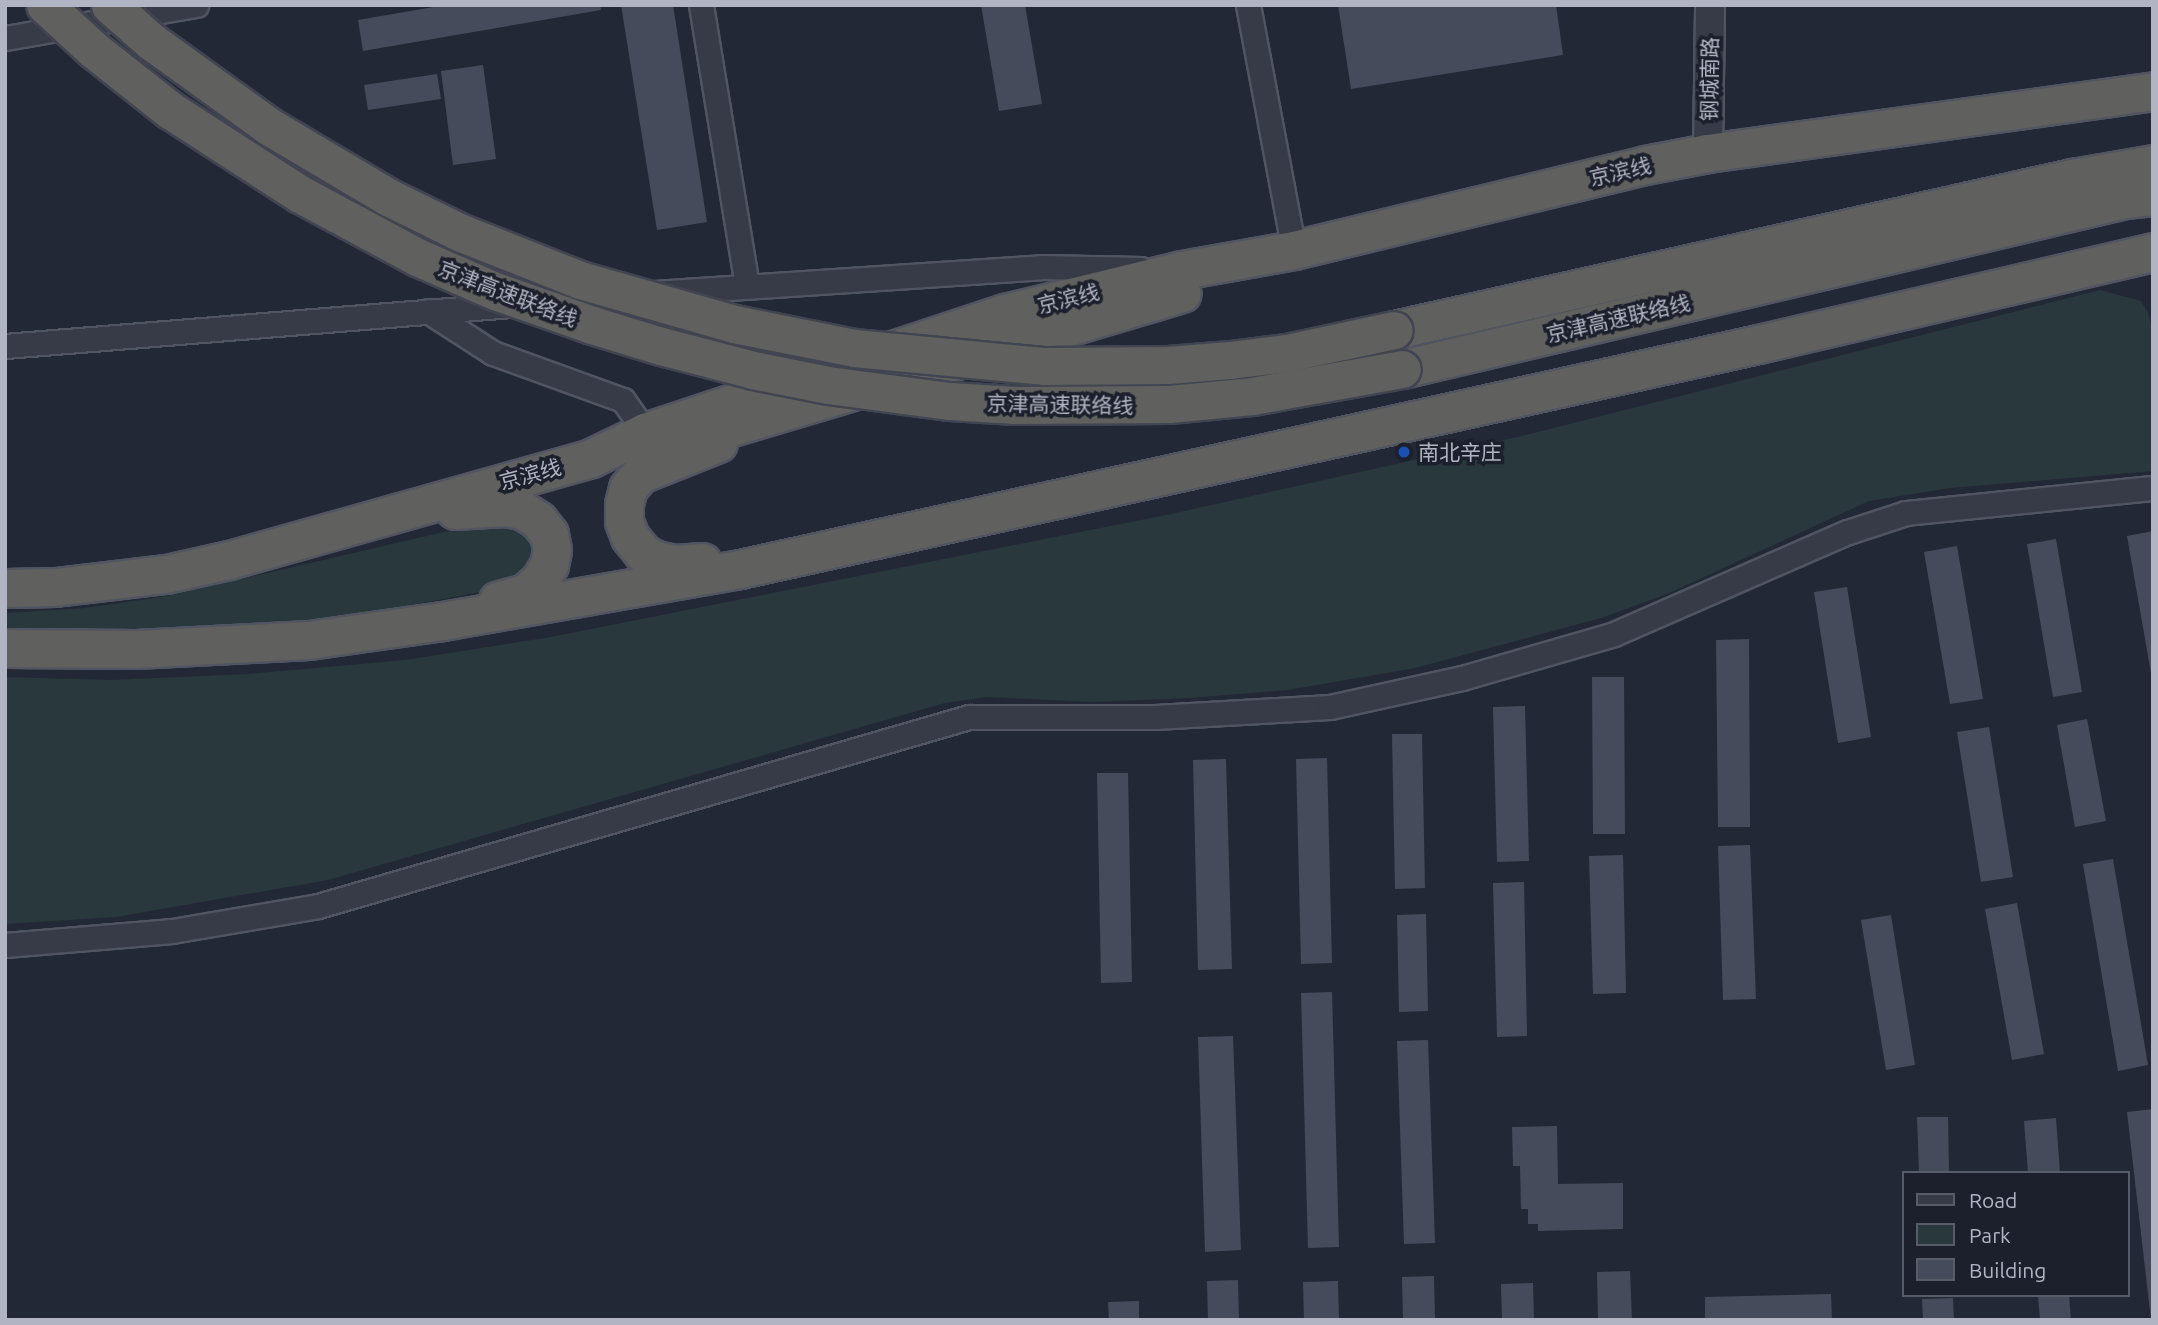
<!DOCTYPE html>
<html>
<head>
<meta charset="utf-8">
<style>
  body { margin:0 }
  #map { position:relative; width:2158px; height:1325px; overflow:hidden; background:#232836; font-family:Ubuntu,"Noto Sans SC",sans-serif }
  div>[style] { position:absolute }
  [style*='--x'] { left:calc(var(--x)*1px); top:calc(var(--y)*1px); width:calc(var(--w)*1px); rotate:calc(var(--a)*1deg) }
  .green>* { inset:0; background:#29383c }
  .building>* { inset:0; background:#454b5b }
  .roads { filter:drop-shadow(2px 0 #515562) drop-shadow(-2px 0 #515562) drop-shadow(0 2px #515562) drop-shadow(0 -2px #515562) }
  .minor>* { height:23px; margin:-11.5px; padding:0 11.5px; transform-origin:11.5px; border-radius:11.5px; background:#363b47 }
  .tertiary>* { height:28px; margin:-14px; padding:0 14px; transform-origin:14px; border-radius:14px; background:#363b47 }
  .trunk>* { height:37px; margin:-18.5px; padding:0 18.5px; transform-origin:18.5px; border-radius:18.5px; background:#60605e }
  .bridges { filter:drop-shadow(2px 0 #414552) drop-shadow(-2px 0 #414552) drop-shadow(0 2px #414552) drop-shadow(0 -2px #414552) }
  .trunk-bridge>* { height:37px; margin:-18.5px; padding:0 18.5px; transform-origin:18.5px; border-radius:18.5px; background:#60605e }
  .dots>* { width:19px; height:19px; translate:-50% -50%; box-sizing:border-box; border:4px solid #1c202c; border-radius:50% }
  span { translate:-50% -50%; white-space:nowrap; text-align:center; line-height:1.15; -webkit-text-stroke:7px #1c202c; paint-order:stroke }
  .street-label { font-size:21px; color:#b1b5c3 }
  .poi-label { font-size:21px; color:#b1b5c3 }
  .left { translate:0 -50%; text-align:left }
  .frame { position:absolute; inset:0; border:7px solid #b1b5c3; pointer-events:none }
  .legend { position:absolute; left:1902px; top:1171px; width:228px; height:126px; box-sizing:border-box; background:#1c202c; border:2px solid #585c68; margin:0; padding:9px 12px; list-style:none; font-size:21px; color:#b1b5c3 }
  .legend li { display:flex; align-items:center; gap:14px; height:35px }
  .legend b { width:35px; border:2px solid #585c68 }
</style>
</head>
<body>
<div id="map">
  <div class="green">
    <div style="clip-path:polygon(2100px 290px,2141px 301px,2148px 313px,2153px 333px,2153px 471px,1950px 488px,1869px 501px,1667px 594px,1601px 618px,1415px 668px,1288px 690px,1190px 698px,1092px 702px,986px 697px,945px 703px,328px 880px,116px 917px,5px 924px,5px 677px,110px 680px,248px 674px,405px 660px,551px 637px,1171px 514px,1526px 435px)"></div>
    <div style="clip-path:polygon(500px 519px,515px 521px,534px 538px,536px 566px,507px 587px,337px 619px,236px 629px,5px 632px,5px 613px,86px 608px,167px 596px)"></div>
  </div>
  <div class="building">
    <div style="clip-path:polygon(445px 5px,600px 5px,601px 10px,363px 51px,358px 20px)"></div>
    <div style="clip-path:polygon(621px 5px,673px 5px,707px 222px,657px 230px)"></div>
    <div style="clip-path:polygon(981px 5px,1025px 5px,1042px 104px,999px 111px)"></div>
    <div style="clip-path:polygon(1338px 5px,1556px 5px,1563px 55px,1351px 89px)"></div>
    <div style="clip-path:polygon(483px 65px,496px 159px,453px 165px,441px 71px)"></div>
    <div style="clip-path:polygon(437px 74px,441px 99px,368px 110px,364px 85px)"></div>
    <div style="clip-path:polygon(2153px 531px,2153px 673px,2151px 673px,2127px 536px)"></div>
    <div style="clip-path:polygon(2056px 539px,2082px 692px,2053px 697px,2027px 544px)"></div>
    <div style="clip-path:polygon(1957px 546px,1983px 699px,1950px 704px,1924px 552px)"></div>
    <div style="clip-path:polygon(1847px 587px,1871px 737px,1838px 743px,1814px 592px)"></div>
    <div style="clip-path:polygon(1749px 639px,1750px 827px,1718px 827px,1716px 640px)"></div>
    <div style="clip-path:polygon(1592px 677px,1624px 677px,1625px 834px,1593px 834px)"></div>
    <div style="clip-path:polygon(1525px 706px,1529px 861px,1497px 862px,1493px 707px)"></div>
    <div style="clip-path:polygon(2087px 719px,2106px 821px,2075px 827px,2057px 725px)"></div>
    <div style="clip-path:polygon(1989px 727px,2013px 877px,1981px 882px,1957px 732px)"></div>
    <div style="clip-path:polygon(1392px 734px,1422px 734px,1425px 888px,1395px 889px)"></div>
    <div style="clip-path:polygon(1327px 758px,1332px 963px,1301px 964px,1296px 759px)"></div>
    <div style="clip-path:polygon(1226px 759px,1232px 969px,1198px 970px,1193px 760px)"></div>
    <div style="clip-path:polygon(1097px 773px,1128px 773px,1132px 982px,1101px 983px)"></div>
    <div style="clip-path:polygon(1750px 845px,1756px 999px,1723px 1000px,1718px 846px)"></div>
    <div style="clip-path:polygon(1623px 855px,1626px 993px,1593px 994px,1589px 856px)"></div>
    <div style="clip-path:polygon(2113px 859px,2148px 1065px,2118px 1071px,2083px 864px)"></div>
    <div style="clip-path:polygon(1524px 882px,1527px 1036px,1497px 1037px,1493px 883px)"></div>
    <div style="clip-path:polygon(2017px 903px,2044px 1054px,2012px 1060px,1985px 909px)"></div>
    <div style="clip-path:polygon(1426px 914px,1428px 1011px,1399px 1012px,1397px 915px)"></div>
    <div style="clip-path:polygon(1891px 915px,1915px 1065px,1886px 1070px,1861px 920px)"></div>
    <div style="clip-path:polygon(1332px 992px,1339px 1247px,1308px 1248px,1301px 993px)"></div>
    <div style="clip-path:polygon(1233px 1036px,1241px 1250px,1205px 1252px,1198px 1037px)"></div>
    <div style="clip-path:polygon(1428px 1040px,1435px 1243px,1404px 1244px,1397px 1041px)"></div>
    <div style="clip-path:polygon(2153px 1109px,2153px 1320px,2151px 1320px,2127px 1112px)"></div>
    <div style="clip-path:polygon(1917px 1117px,1948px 1117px,1949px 1173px,1919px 1173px)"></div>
    <div style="clip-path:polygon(2056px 1118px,2060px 1173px,2028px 1173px,2024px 1121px)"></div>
    <div style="clip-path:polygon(1557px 1126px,1558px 1184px,1623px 1183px,1623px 1229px,1538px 1231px,1538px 1224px,1528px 1224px,1528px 1209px,1521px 1209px,1520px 1166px,1513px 1166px,1512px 1127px)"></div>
    <div style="clip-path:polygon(1630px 1271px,1632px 1320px,1598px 1320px,1597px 1272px)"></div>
    <div style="clip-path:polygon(1434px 1276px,1435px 1320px,1403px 1320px,1402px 1277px)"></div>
    <div style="clip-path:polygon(1238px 1280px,1239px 1320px,1208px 1320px,1207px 1281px)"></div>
    <div style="clip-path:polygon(1338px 1281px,1339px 1320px,1304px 1320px,1303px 1282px)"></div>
    <div style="clip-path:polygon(1533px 1283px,1534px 1320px,1502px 1320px,1501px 1284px)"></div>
    <div style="clip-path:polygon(1831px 1294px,1832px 1320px,1705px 1320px,1705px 1297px)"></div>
    <div style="clip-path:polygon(2038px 1295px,2069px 1295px,2071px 1320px,2040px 1320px)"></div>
    <div style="clip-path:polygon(1953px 1298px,1954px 1320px,1923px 1320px,1922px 1299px)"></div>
    <div style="clip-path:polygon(1139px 1301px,1139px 1320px,1109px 1320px,1108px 1302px)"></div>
  </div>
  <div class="roads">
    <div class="minor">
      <div style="--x:701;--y:5;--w:285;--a:80.7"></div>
      <div style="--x:1248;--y:5;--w:249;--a:79.4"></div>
      <div style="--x:5;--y:38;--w:194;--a:-9.8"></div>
      <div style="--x:654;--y:293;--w:388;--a:-3.8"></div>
      <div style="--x:1041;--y:267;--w:100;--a:1.1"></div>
      <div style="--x:428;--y:311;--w:77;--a:32.9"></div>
      <div style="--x:493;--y:353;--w:138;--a:19.9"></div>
      <div style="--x:623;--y:400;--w:39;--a:55"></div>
      <div style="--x:5;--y:346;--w:607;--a:-4.63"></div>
      <div style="--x:5;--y:945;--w:168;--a:-4.8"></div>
      <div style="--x:172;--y:931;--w:148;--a:-9.7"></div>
      <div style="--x:318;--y:906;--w:678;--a:-16.19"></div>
      <div style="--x:969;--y:717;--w:186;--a:0"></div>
      <div style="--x:1155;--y:717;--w:175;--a:-3.3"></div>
      <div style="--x:1330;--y:707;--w:135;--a:-12.4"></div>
      <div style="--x:1462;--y:678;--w:158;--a:-16.1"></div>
      <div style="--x:1614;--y:634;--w:255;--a:-23.6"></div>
      <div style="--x:1848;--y:532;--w:61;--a:-18.1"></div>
      <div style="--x:1906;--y:513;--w:248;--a:-5.8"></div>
    </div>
    <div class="tertiary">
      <div style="--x:1708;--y:153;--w:148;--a:-89.2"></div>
    </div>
    <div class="trunk">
      <div style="--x:1394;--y:330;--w:695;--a:-12.64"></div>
      <div style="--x:2072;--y:178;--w:82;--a:-9.8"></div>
      <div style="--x:1402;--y:369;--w:743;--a:-13.23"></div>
      <div style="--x:2125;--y:199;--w:28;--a:-6"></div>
      <div style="--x:688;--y:440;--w:515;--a:-16.57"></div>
      <div style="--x:455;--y:510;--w:50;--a:-3.4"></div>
      <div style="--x:505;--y:507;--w:17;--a:10"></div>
      <div style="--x:522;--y:510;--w:19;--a:32"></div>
      <div style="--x:538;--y:520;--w:18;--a:52"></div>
      <div style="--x:549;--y:534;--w:16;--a:79"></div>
      <div style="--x:552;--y:550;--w:15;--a:101"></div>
      <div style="--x:549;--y:565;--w:19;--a:122"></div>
      <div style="--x:539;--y:581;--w:18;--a:139"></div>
      <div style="--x:525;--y:593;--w:28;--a:165"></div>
      <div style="--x:702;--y:562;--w:27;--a:176"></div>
      <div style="--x:675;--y:564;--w:19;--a:-168"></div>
      <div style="--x:656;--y:560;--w:15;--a:-152"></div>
      <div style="--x:643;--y:553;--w:21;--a:-129"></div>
      <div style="--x:630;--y:537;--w:17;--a:-111"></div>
      <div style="--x:624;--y:521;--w:17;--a:-90"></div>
      <div style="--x:624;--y:504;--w:16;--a:-76"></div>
      <div style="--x:628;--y:488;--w:18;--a:-49"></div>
      <div style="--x:640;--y:474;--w:84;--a:-21.7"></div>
      <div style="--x:5;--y:588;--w:50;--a:-1.1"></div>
      <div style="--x:55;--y:587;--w:112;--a:-6.7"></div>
      <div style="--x:166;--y:574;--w:65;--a:-12.5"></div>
      <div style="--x:229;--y:560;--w:376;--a:-15.7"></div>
      <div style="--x:591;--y:458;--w:60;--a:-25.7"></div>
      <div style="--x:645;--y:432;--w:379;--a:-18.3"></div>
      <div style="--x:1005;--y:313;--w:182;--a:-13.7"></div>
      <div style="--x:1182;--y:270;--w:114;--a:-10.1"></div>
      <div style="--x:1294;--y:250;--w:361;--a:-13.6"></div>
      <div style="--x:1645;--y:165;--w:64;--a:-10.8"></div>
      <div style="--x:1708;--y:153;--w:449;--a:-7.9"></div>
      <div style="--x:5;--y:648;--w:131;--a:0.4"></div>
      <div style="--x:136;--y:649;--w:173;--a:-3"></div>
      <div style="--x:309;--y:640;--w:134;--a:-8.1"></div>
      <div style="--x:442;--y:621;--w:303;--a:-9.9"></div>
      <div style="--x:740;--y:569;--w:1043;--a:-12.46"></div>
      <div style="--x:1758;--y:344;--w:406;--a:-13.1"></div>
    </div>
  </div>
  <div class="bridges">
    <div class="trunk-bridge">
      <div style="--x:45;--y:5;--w:67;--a:42.6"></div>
      <div style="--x:94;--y:50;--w:97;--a:38.3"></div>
      <div style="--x:170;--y:110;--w:155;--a:32.9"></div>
      <div style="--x:300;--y:194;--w:133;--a:28.3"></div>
      <div style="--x:417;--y:257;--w:85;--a:23.6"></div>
      <div style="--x:495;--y:291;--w:103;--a:19.3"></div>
      <div style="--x:592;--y:325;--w:72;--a:16.9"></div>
      <div style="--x:661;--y:346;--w:95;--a:14.6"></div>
      <div style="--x:753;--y:370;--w:76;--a:11.3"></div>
      <div style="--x:828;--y:385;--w:123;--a:7.5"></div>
      <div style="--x:950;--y:401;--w:65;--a:3.5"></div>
      <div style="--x:1015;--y:405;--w:154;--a:-0.4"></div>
      <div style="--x:1169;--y:404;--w:83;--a:-5.5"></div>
      <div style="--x:1252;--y:396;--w:152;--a:-10.2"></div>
      <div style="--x:110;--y:5;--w:56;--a:41.4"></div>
      <div style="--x:152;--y:42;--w:145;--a:35.8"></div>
      <div style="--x:270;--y:127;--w:137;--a:30.7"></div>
      <div style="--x:388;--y:197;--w:79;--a:26.2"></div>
      <div style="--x:459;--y:232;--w:130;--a:21.6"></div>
      <div style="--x:580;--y:280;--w:160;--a:15.9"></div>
      <div style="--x:734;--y:324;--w:122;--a:11.3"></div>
      <div style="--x:854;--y:348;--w:192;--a:5.4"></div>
      <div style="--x:1045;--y:366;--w:123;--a:-0.5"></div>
      <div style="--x:1168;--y:365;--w:62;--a:-4.6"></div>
      <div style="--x:1230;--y:360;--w:56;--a:-7.1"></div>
      <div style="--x:1286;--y:353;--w:110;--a:-12"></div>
    </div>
  </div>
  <div class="dots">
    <div style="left:1404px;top:452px;background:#1a4fb4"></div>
  </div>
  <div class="street-label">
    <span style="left:1709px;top:79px;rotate:-89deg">钢城南路</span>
    <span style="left:1620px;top:171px;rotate:-13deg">京滨线</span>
    <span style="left:508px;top:293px;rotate:21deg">京津高速联络线</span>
    <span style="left:1068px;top:298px;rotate:-14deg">京滨线</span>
    <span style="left:1618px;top:318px;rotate:-13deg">京津高速联络线</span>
    <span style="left:1060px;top:404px;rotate:1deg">京津高速联络线</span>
    <span style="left:530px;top:474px;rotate:-15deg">京滨线</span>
  </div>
  <div class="poi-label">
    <span class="left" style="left:1418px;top:452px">南北辛庄</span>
  </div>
  <div class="frame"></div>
  <ul class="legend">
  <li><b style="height:9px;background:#363b47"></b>Road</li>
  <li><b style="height:19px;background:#29383c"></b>Park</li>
  <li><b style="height:19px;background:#454b5b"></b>Building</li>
  </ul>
</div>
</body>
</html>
